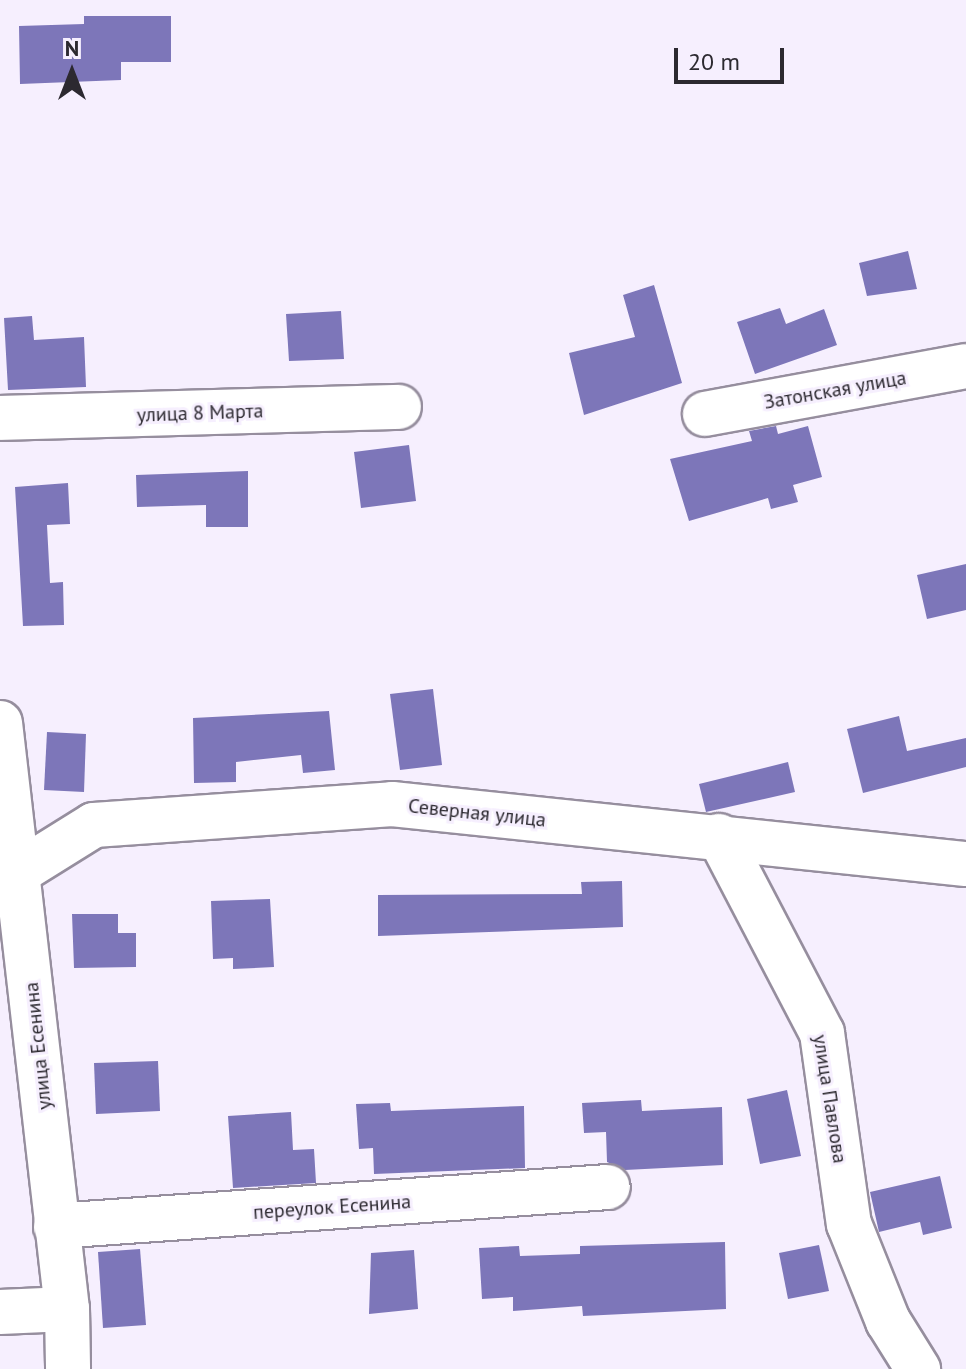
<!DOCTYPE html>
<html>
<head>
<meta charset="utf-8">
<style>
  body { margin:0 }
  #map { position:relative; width:966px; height:1369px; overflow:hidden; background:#f6effe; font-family:"PT Sans",sans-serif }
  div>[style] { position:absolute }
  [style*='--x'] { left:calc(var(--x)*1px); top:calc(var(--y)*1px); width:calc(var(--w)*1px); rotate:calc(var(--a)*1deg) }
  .building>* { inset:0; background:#7d76b9 }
  .roads { filter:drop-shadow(2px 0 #968e9e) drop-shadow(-2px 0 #968e9e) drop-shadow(0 2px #968e9e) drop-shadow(0 -2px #968e9e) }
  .minor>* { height:44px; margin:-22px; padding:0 22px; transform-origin:22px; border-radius:22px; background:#fff }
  span { translate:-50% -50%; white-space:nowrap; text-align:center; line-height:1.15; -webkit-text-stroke:6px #f6effe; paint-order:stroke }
  .street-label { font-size:20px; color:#2c2930 }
  .north { position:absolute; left:32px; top:32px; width:80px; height:80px; -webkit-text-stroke:6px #f6effe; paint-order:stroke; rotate:0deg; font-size:22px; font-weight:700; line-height:32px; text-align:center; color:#2c2930 }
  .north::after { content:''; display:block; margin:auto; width:28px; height:36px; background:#2c2930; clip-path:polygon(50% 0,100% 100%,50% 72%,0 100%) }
  .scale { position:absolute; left:674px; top:48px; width:110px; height:36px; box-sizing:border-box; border:4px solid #2c2930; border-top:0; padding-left:10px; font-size:24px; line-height:28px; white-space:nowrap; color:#2c2930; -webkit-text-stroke:6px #f6effe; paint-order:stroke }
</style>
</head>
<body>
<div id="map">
  <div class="building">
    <div style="clip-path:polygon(84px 16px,171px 16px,171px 62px,121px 62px,121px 80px,20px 84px,19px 26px,84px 24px)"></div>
    <div style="clip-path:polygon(908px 251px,917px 289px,867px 296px,859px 263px)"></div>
    <div style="clip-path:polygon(654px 285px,682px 383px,584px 415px,569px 353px,635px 337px,623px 295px)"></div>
    <div style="clip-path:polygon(780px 308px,786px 324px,824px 309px,837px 345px,755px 374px,737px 322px)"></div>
    <div style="clip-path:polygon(341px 311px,344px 359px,289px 361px,286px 314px)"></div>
    <div style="clip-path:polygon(32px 316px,34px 340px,84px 337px,86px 387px,8px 390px,4px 318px)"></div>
    <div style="clip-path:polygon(776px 426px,778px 434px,808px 426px,822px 477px,793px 485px,798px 502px,771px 509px,768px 498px,689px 521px,670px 459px,752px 441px,749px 431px)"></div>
    <div style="clip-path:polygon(409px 445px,416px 501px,361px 508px,354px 452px)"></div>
    <div style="clip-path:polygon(248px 471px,248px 527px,206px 527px,206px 505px,137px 507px,136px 475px)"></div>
    <div style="clip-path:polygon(68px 483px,70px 524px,47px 525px,50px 583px,63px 582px,64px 625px,23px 626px,15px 487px)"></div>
    <div style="clip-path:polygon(966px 564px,966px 610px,927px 619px,917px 575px)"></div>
    <div style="clip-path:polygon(433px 689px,442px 765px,400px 770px,390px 694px)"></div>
    <div style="clip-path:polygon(329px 711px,335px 770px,303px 773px,301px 755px,236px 762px,236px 782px,194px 783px,193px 718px)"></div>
    <div style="clip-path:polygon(899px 716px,907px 751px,966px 738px,966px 767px,863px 793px,847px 729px)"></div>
    <div style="clip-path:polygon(47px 732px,86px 734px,84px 792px,44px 790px)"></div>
    <div style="clip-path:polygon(788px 762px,795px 792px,706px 812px,699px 784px)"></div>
    <div style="clip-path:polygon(622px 881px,623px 927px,378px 936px,378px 895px,582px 894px,581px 882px)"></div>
    <div style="clip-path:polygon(270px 899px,274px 967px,233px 969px,233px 958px,213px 959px,211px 901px)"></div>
    <div style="clip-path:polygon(72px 914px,118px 914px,118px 933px,136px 933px,136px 967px,74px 968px)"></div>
    <div style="clip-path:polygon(158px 1061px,160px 1111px,96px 1114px,94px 1063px)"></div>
    <div style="clip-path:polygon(787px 1090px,801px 1156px,760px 1164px,747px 1099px)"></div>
    <div style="clip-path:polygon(641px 1100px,642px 1111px,722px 1107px,723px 1165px,625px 1170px,607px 1162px,606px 1132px,584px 1133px,582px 1103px)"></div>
    <div style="clip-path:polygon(390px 1103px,391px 1111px,524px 1106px,525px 1168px,374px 1174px,373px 1148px,359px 1149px,356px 1104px)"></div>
    <div style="clip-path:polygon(291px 1112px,293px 1150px,314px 1149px,316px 1183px,233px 1188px,228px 1116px)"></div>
    <div style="clip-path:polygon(940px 1176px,952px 1228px,923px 1235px,920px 1222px,879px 1232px,870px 1192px)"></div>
    <div style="clip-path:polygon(725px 1242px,726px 1309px,583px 1316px,582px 1306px,513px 1311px,513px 1297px,482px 1299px,479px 1248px,519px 1246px,520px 1256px,580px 1254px,580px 1246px)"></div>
    <div style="clip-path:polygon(819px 1245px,829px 1291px,788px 1299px,779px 1253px)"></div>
    <div style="clip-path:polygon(140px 1249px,146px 1325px,103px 1328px,98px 1252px)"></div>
    <div style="clip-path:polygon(414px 1250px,418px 1309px,369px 1314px,371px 1253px)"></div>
  </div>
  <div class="roads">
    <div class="minor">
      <div style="--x:705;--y:414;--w:265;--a:-10.4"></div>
      <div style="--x:0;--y:418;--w:399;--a:-1.6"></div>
      <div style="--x:0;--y:723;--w:590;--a:83.48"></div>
      <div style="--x:67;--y:1309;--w:60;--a:89"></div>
      <div style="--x:719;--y:836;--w:222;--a:62.4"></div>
      <div style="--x:822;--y:1033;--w:193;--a:82"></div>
      <div style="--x:849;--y:1224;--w:105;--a:68.1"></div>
      <div style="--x:888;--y:1321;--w:57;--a:58"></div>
      <div style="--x:0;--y:870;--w:20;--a:3"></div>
      <div style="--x:20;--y:871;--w:87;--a:-31.9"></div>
      <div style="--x:94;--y:825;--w:299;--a:-4"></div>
      <div style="--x:392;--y:804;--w:577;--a:5.97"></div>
      <div style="--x:56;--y:1226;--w:553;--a:-4.04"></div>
      <div style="--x:0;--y:1312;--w:67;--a:-2.6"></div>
    </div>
  </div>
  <div class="street-label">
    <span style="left:835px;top:390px;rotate:-10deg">Затонская улица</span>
    <span style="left:200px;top:413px;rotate:-2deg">улица 8 Марта</span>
    <span style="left:477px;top:813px;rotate:6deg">Северная улица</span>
    <span style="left:38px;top:1046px;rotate:-96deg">улица Есенина</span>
    <span style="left:830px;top:1099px;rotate:81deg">улица Павлова</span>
    <span style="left:332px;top:1207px;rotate:-4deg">переулок Есенина</span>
  </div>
  <div class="north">N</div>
  <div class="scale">20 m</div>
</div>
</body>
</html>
